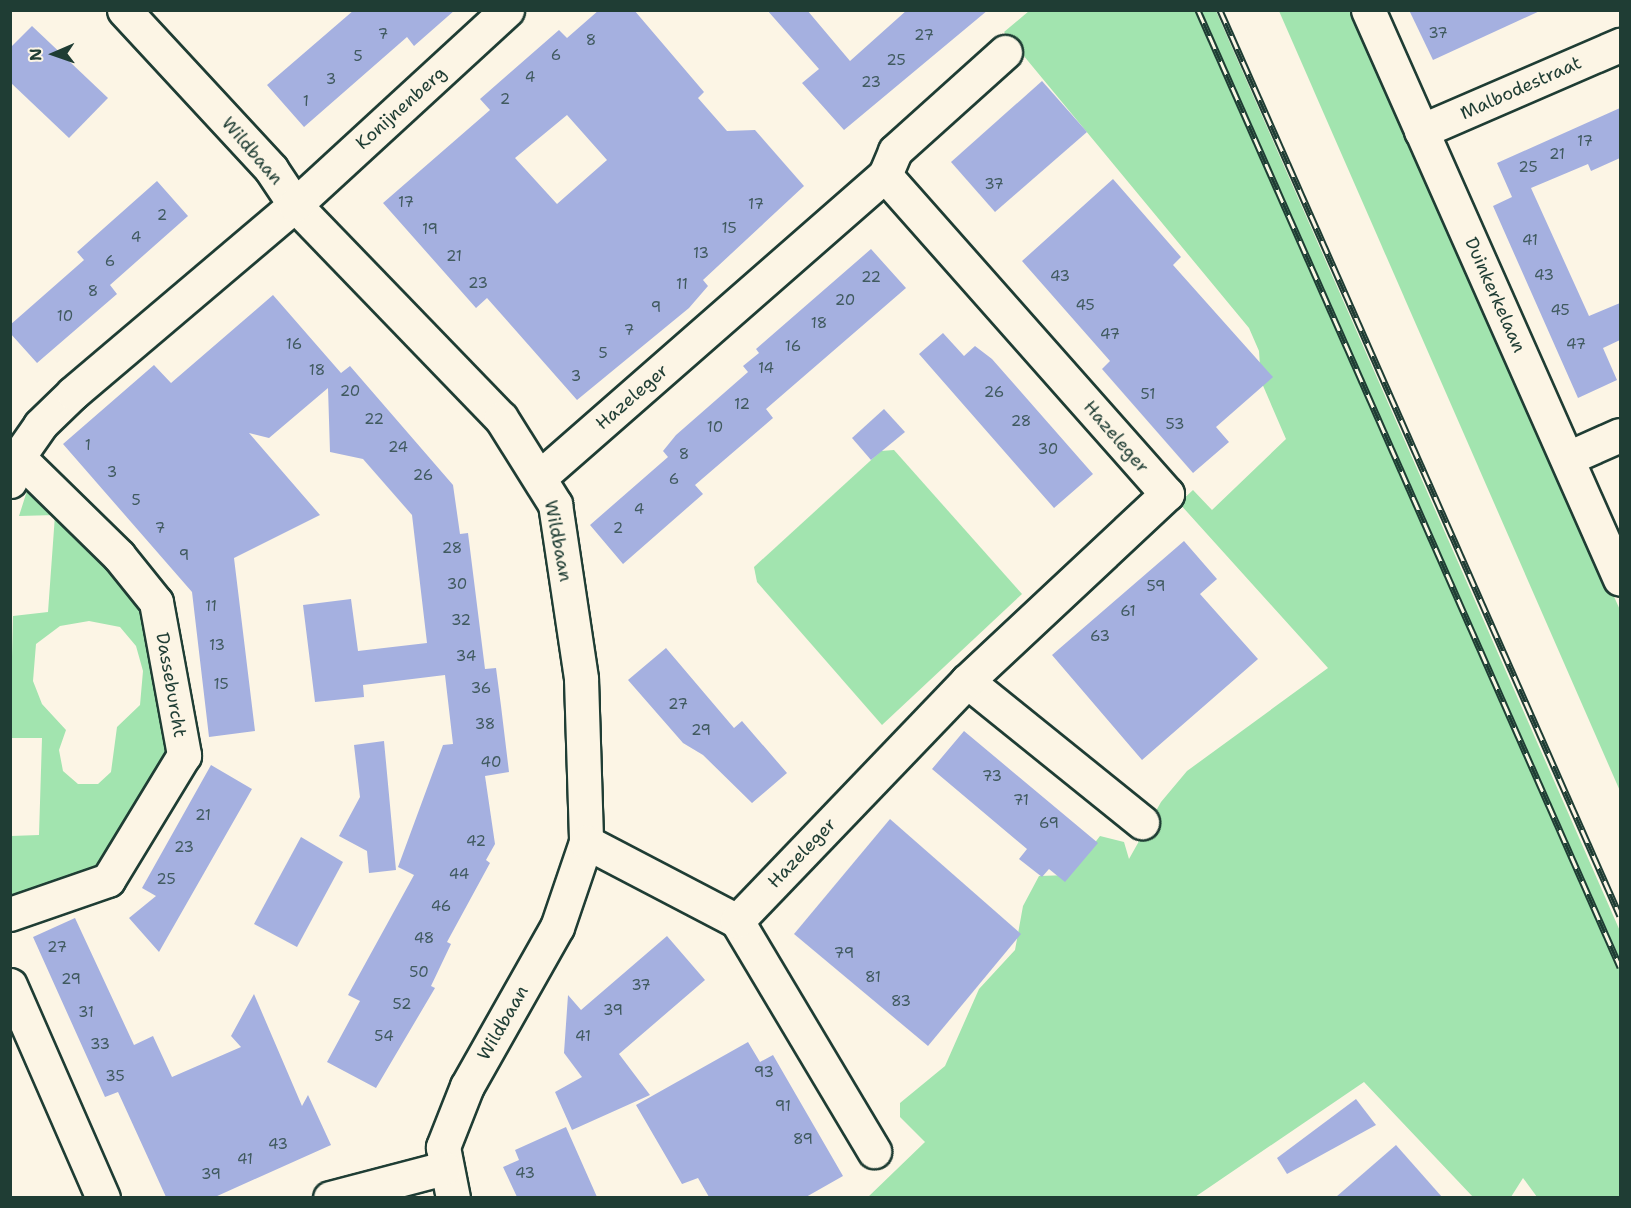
<!DOCTYPE html>
<html>
<head>
<meta charset="utf-8">
<style>
  body { margin:0 }
  #map { position:relative; width:1631px; height:1208px; overflow:hidden; background:#fcf5e5; font-family:"Shantell Sans",sans-serif }
  div>[style] { position:absolute }
  [style*='--x'] { left:calc(var(--x)*1px); top:calc(var(--y)*1px); width:calc(var(--w)*1px); rotate:calc(var(--a)*1deg) }
  .green>* { inset:0; background:#a2e4af }
  .building>* { inset:0; background:#a5b0e0 }
  .roads { filter:drop-shadow(2px 0 #1f3d34) drop-shadow(-2px 0 #1f3d34) drop-shadow(0 2px #1f3d34) drop-shadow(0 -2px #1f3d34) }
  .minor>* { height:33px; margin:-16.5px; padding:0 16.5px; transform-origin:16.5px; border-radius:16.5px; background:#fcf5e5 }
  .rail>* { height:7px; margin-top:-3.5px; transform-origin:0; background:repeating-linear-gradient(90deg,#fcf5e5 0 14px,#1f3d34 0 28px); box-sizing:border-box; border-block:2px solid #1f3d34 }
  span { translate:-50% -50%; white-space:nowrap; text-align:center; line-height:1.15; -webkit-text-stroke:6px #fcf5e5; paint-order:stroke }
  .number-label { font-size:15px; color:#405a5f }
  .number-label span { -webkit-text-stroke-width:0 }
  .street-label { font-size:18px; color:#1f3d34 }
  .frame { position:absolute; inset:0; border:12px solid #1f3d34; pointer-events:none }
  .north { position:absolute; left:24px; top:24px; width:60px; height:60px; -webkit-text-stroke:4px #fcf5e5; paint-order:stroke; rotate:268deg; font-size:16px; font-weight:700; line-height:24px; text-align:center; color:#1f3d34 }
  .north::after { content:''; display:block; margin:auto; width:21px; height:27px; background:#1f3d34; clip-path:polygon(50% 0,100% 100%,50% 72%,0 100%) }
</style>
</head>
<body>
<div id="map">
  <div class="green">
    <div style="clip-path:polygon(1029px 11px,1216px 11px,1620px 931px,1620px 1197px,1537px 1197px,1523px 1178px,1511px 1197px,1473px 1197px,1364px 1082px,1195px 1197px,867px 1198px,925px 1142px,900px 1117px,900px 1103px,945px 1066px,979px 989px,1015px 950px,1023px 906px,1039px 876px,1070px 875px,1100px 836px,1124px 842px,1129px 859px,1161px 802px,1187px 771px,1328px 668px,1179px 503px,1193px 490px,1212px 510px,1286px 439px,1261px 381px,1259px 351px,1249px 328px,1004px 32px)"></div>
    <div style="clip-path:polygon(1279px 11px,1355px 11px,1620px 610px,1620px 791px)"></div>
    <div style="clip-path:polygon(894px 450px,1022px 594px,882px 725px,757px 582px,754px 567px,881px 451px)"></div>
    <div style="clip-path:polygon(evenodd,33px 472px,152px 604px,170px 760px,96px 878px,11px 909px,11px 836px,39px 835px,42px 738px,10px 738px,13px 616px,48px 612px,55px 515px,19px 516px,33px 472px,89px 621px,120px 627px,136px 646px,143px 671px,140px 705px,117px 727px,111px 772px,98px 784px,78px 784px,63px 771px,59px 750px,66px 730px,42px 704px,33px 681px,36px 644px,60px 626px,89px 621px)"></div>
  </div>
  <div class="building">
    <div style="clip-path:polygon(354px 10px,455px 10px,414px 46px,407px 37px,304px 127px,267px 85px)"></div>
    <div style="clip-path:polygon(evenodd,599px 10px,634px 10px,704px 92px,698px 98px,727px 131px,755px 130px,804px 186px,703px 280px,708px 286px,689px 308px,577px 400px,487px 298px,476px 308px,383px 203px,490px 110px,480px 99px,559px 30px,567px 38px,599px 10px,567px 115px,607px 160px,557px 204px,515px 158px,567px 115px)"></div>
    <div style="clip-path:polygon(767px 10px,807px 10px,850px 61px,907px 10px,988px 10px,844px 130px,802px 83px,819px 69px)"></div>
    <div style="clip-path:polygon(1409px 10px,1542px 10px,1433px 60px)"></div>
    <div style="clip-path:polygon(32px 26px,108px 98px,69px 138px,10px 82px,10px 48px)"></div>
    <div style="clip-path:polygon(1042px 81px,1087px 132px,995px 212px,951px 162px)"></div>
    <div style="clip-path:polygon(1620px 108px,1620px 158px,1591px 171px,1588px 164px,1531px 188px,1589px 316px,1620px 303px,1620px 340px,1603px 348px,1617px 380px,1578px 398px,1493px 206px,1512px 197px,1497px 163px)"></div>
    <div style="clip-path:polygon(1113px 179px,1181px 257px,1173px 265px,1273px 377px,1216px 427px,1229px 442px,1193px 473px,1102px 369px,1110px 361px,1022px 261px)"></div>
    <div style="clip-path:polygon(157px 181px,188px 216px,110px 285px,117px 294px,37px 363px,10px 333px,10px 325px,84px 260px,77px 252px)"></div>
    <div style="clip-path:polygon(871px 249px,906px 288px,766px 409px,773px 418px,695px 485px,703px 494px,623px 564px,590px 525px,668px 457px,663px 451px,676px 435px,748px 372px,743px 366px,759px 353px,756px 349px)"></div>
    <div style="clip-path:polygon(273px 295px,341px 373px,350px 366px,453px 485px,460px 534px,468px 533px,485px 669px,496px 668px,501px 706px,509px 772px,485px 776px,495px 844px,486px 860px,490px 863px,447px 942px,451px 944px,431px 986px,435px 988px,376px 1088px,327px 1062px,360px 1001px,348px 995px,414px 875px,398px 867px,443px 745px,453px 744px,445px 675px,363px 685px,364px 697px,315px 702px,303px 605px,351px 599px,358px 651px,427px 643px,412px 515px,363px 459px,330px 452px,328px 388px,269px 438px,249px 433px,320px 515px,234px 558px,255px 731px,209px 737px,192px 592px,63px 444px,154px 365px,171px 383px)"></div>
    <div style="clip-path:polygon(943px 333px,964px 356px,975px 346px,992px 359px,1093px 474px,1054px 508px,919px 354px)"></div>
    <div style="clip-path:polygon(884px 409px,905px 432px,871px 460px,852px 438px)"></div>
    <div style="clip-path:polygon(1184px 541px,1217px 579px,1200px 594px,1258px 659px,1142px 760px,1052px 655px)"></div>
    <div style="clip-path:polygon(666px 648px,734px 728px,742px 721px,787px 773px,752px 803px,703px 755px,683px 743px,628px 680px)"></div>
    <div style="clip-path:polygon(964px 731px,1098px 843px,1065px 882px,1049px 869px,1042px 877px,1019px 859px,1027px 849px,932px 769px)"></div>
    <div style="clip-path:polygon(384px 741px,396px 870px,369px 873px,367px 851px,339px 836px,360px 797px,354px 745px)"></div>
    <div style="clip-path:polygon(211px 765px,252px 789px,159px 952px,129px 918px,156px 896px,142px 888px)"></div>
    <div style="clip-path:polygon(890px 819px,1021px 934px,928px 1046px,794px 934px)"></div>
    <div style="clip-path:polygon(301px 837px,343px 862px,297px 947px,254px 924px)"></div>
    <div style="clip-path:polygon(75px 918px,134px 1045px,153px 1036px,172px 1077px,241px 1047px,231px 1036px,254px 994px,302px 1106px,308px 1095px,331px 1145px,215px 1197px,166px 1197px,118px 1092px,105px 1097px,33px 937px)"></div>
    <div style="clip-path:polygon(667px 936px,705px 980px,619px 1054px,650px 1095px,572px 1130px,555px 1092px,582px 1077px,564px 1053px,568px 995px,581px 1010px)"></div>
    <div style="clip-path:polygon(748px 1042px,760px 1062px,773px 1055px,843px 1176px,806px 1197px,709px 1197px,698px 1178px,682px 1184px,636px 1105px)"></div>
    <div style="clip-path:polygon(1356px 1099px,1376px 1125px,1287px 1174px,1277px 1158px)"></div>
    <div style="clip-path:polygon(566px 1127px,597px 1197px,517px 1197px,503px 1167px,519px 1160px,515px 1150px)"></div>
    <div style="clip-path:polygon(1396px 1145px,1442px 1197px,1336px 1197px)"></div>
  </div>
  <div class="roads">
    <div class="minor">
      <div style="--x:124;--y:10;--w:217;--a:47.2"></div>
      <div style="--x:271;--y:169;--w:43;--a:56.3"></div>
      <div style="--x:295;--y:205;--w:296;--a:46"></div>
      <div style="--x:501;--y:418;--w:102;--a:57.9"></div>
      <div style="--x:555;--y:504;--w:177;--a:81.5"></div>
      <div style="--x:581;--y:679;--w:163;--a:88.2"></div>
      <div style="--x:586;--y:842;--w:90;--a:108.8"></div>
      <div style="--x:557;--y:927;--w:183;--a:119.5"></div>
      <div style="--x:467;--y:1086;--w:66;--a:111.5"></div>
      <div style="--x:443;--y:1147;--w:52;--a:78.9"></div>
      <div style="--x:1368;--y:10;--w:622;--a:66.11"></div>
      <div style="--x:1421;--y:131;--w:217;--a:-23.4"></div>
      <div style="--x:10;--y:457;--w:8;--a:0"></div>
      <div style="--x:18;--y:457;--w:141;--a:44.4"></div>
      <div style="--x:119;--y:556;--w:59;--a:51.2"></div>
      <div style="--x:156;--y:602;--w:156;--a:79.6"></div>
      <div style="--x:184;--y:755;--w:146;--a:121.3"></div>
      <div style="--x:108;--y:880;--w:104;--a:160.9"></div>
      <div style="--x:1568;--y:458;--w:57;--a:-23.9"></div>
      <div style="--x:541;--y:476;--w:457;--a:-41.2"></div>
      <div style="--x:885;--y:175;--w:26;--a:-67"></div>
      <div style="--x:895;--y:151;--w:148;--a:-42"></div>
      <div style="--x:10;--y:481;--w:25;--a:-72"></div>
      <div style="--x:18;--y:457;--w:39;--a:-55"></div>
      <div style="--x:40;--y:425;--w:46;--a:-44.1"></div>
      <div style="--x:73;--y:393;--w:291;--a:-40.3"></div>
      <div style="--x:295;--y:205;--w:288;--a:-42.6"></div>
      <div style="--x:967;--y:681;--w:225;--a:38.9"></div>
      <div style="--x:586;--y:842;--w:170;--a:27.6"></div>
      <div style="--x:737;--y:921;--w:268;--a:59.2"></div>
      <div style="--x:737;--y:921;--w:332;--a:-46.2"></div>
      <div style="--x:967;--y:681;--w:274;--a:-43.1"></div>
      <div style="--x:1167;--y:494;--w:426;--a:-131.5"></div>
      <div style="--x:10;--y:985;--w:232;--a:66.4"></div>
      <div style="--x:330;--y:1198;--w:118;--a:-14.7"></div>
    </div>
  </div>
  <div class="rail">
    <div style="--x:1198;--y:10;--w:1046;--a:66.2"></div>
    <div style="--x:1220;--y:10;--w:990;--a:66.18"></div>
  </div>
  <div class="number-label">
    <span style="left:1438px;top:34px">37</span>
    <span style="left:383px;top:35px">7</span>
    <span style="left:924px;top:36px">27</span>
    <span style="left:591px;top:41px">8</span>
    <span style="left:556px;top:56px">6</span>
    <span style="left:358px;top:57px">5</span>
    <span style="left:896px;top:61px">25</span>
    <span style="left:530px;top:78px">4</span>
    <span style="left:331px;top:80px">3</span>
    <span style="left:871px;top:83px">23</span>
    <span style="left:505px;top:100px">2</span>
    <span style="left:306px;top:102px">1</span>
    <span style="left:1585px;top:142px">17</span>
    <span style="left:1557px;top:155px">21</span>
    <span style="left:1528px;top:168px">25</span>
    <span style="left:994px;top:185px">37</span>
    <span style="left:406px;top:203px">17</span>
    <span style="left:756px;top:205px">17</span>
    <span style="left:162px;top:216px">2</span>
    <span style="left:729px;top:229px">15</span>
    <span style="left:430px;top:230px">19</span>
    <span style="left:136px;top:238px">4</span>
    <span style="left:1530px;top:241px">41</span>
    <span style="left:701px;top:254px">13</span>
    <span style="left:454px;top:257px">21</span>
    <span style="left:110px;top:262px">6</span>
    <span style="left:1544px;top:276px">43</span>
    <span style="left:1060px;top:277px">43</span>
    <span style="left:871px;top:278px">22</span>
    <span style="left:478px;top:284px">23</span>
    <span style="left:682px;top:285px">11</span>
    <span style="left:93px;top:292px">8</span>
    <span style="left:845px;top:301px">20</span>
    <span style="left:1085px;top:306px">45</span>
    <span style="left:656px;top:308px">9</span>
    <span style="left:1560px;top:311px">45</span>
    <span style="left:65px;top:317px">10</span>
    <span style="left:819px;top:324px">18</span>
    <span style="left:629px;top:331px">7</span>
    <span style="left:1110px;top:335px">47</span>
    <span style="left:294px;top:345px">16</span>
    <span style="left:1576px;top:345px">47</span>
    <span style="left:793px;top:347px">16</span>
    <span style="left:603px;top:354px">5</span>
    <span style="left:766px;top:369px">14</span>
    <span style="left:317px;top:371px">18</span>
    <span style="left:576px;top:377px">3</span>
    <span style="left:350px;top:392px">20</span>
    <span style="left:994px;top:393px">26</span>
    <span style="left:1148px;top:395px">51</span>
    <span style="left:742px;top:405px">12</span>
    <span style="left:374px;top:420px">22</span>
    <span style="left:1021px;top:422px">28</span>
    <span style="left:1175px;top:425px">53</span>
    <span style="left:715px;top:428px">10</span>
    <span style="left:88px;top:446px">1</span>
    <span style="left:398px;top:448px">24</span>
    <span style="left:1048px;top:450px">30</span>
    <span style="left:684px;top:455px">8</span>
    <span style="left:112px;top:473px">3</span>
    <span style="left:423px;top:476px">26</span>
    <span style="left:674px;top:480px">6</span>
    <span style="left:136px;top:501px">5</span>
    <span style="left:639px;top:510px">4</span>
    <span style="left:160px;top:529px">7</span>
    <span style="left:618px;top:529px">2</span>
    <span style="left:452px;top:549px">28</span>
    <span style="left:184px;top:556px">9</span>
    <span style="left:457px;top:585px">30</span>
    <span style="left:1156px;top:587px">59</span>
    <span style="left:211px;top:607px">11</span>
    <span style="left:1128px;top:612px">61</span>
    <span style="left:461px;top:621px">32</span>
    <span style="left:1100px;top:637px">63</span>
    <span style="left:217px;top:646px">13</span>
    <span style="left:466px;top:657px">34</span>
    <span style="left:221px;top:685px">15</span>
    <span style="left:481px;top:689px">36</span>
    <span style="left:678px;top:705px">27</span>
    <span style="left:485px;top:725px">38</span>
    <span style="left:701px;top:731px">29</span>
    <span style="left:491px;top:763px">40</span>
    <span style="left:992px;top:777px">73</span>
    <span style="left:1021px;top:801px">71</span>
    <span style="left:203px;top:816px">21</span>
    <span style="left:1049px;top:824px">69</span>
    <span style="left:476px;top:842px">42</span>
    <span style="left:184px;top:848px">23</span>
    <span style="left:459px;top:875px">44</span>
    <span style="left:166px;top:880px">25</span>
    <span style="left:441px;top:907px">46</span>
    <span style="left:424px;top:939px">48</span>
    <span style="left:57px;top:948px">27</span>
    <span style="left:844px;top:954px">79</span>
    <span style="left:419px;top:973px">50</span>
    <span style="left:873px;top:978px">81</span>
    <span style="left:71px;top:980px">29</span>
    <span style="left:641px;top:986px">37</span>
    <span style="left:901px;top:1002px">83</span>
    <span style="left:402px;top:1005px">52</span>
    <span style="left:613px;top:1011px">39</span>
    <span style="left:86px;top:1013px">31</span>
    <span style="left:384px;top:1037px">54</span>
    <span style="left:583px;top:1037px">41</span>
    <span style="left:100px;top:1045px">33</span>
    <span style="left:764px;top:1073px">93</span>
    <span style="left:115px;top:1077px">35</span>
    <span style="left:783px;top:1107px">91</span>
    <span style="left:803px;top:1140px">89</span>
    <span style="left:278px;top:1145px">43</span>
    <span style="left:245px;top:1160px">41</span>
    <span style="left:525px;top:1174px">43</span>
    <span style="left:211px;top:1175px">39</span>
  </div>
  <div class="street-label">
    <span style="left:1521px;top:88px;rotate:-24deg">Malbodestraat</span>
    <span style="left:401px;top:108px;rotate:-42deg">Konijnenberg</span>
    <span style="left:252px;top:151px;rotate:49deg">Wildbaan</span>
    <span style="left:1495px;top:295px;rotate:66deg">Duinkerkelaan</span>
    <span style="left:632px;top:397px;rotate:-41deg">Hazeleger</span>
    <span style="left:1116px;top:437px;rotate:49deg">Hazeleger</span>
    <span style="left:558px;top:541px;rotate:79deg">Wildbaan</span>
    <span style="left:171px;top:685px;rotate:80deg">Dasseburcht</span>
    <span style="left:802px;top:853px;rotate:-46deg">Hazeleger</span>
    <span style="left:503px;top:1023px;rotate:-60deg">Wildbaan</span>
  </div>
  <div class="frame"></div>
  <div class="north">N</div>
</div>
</body>
</html>
